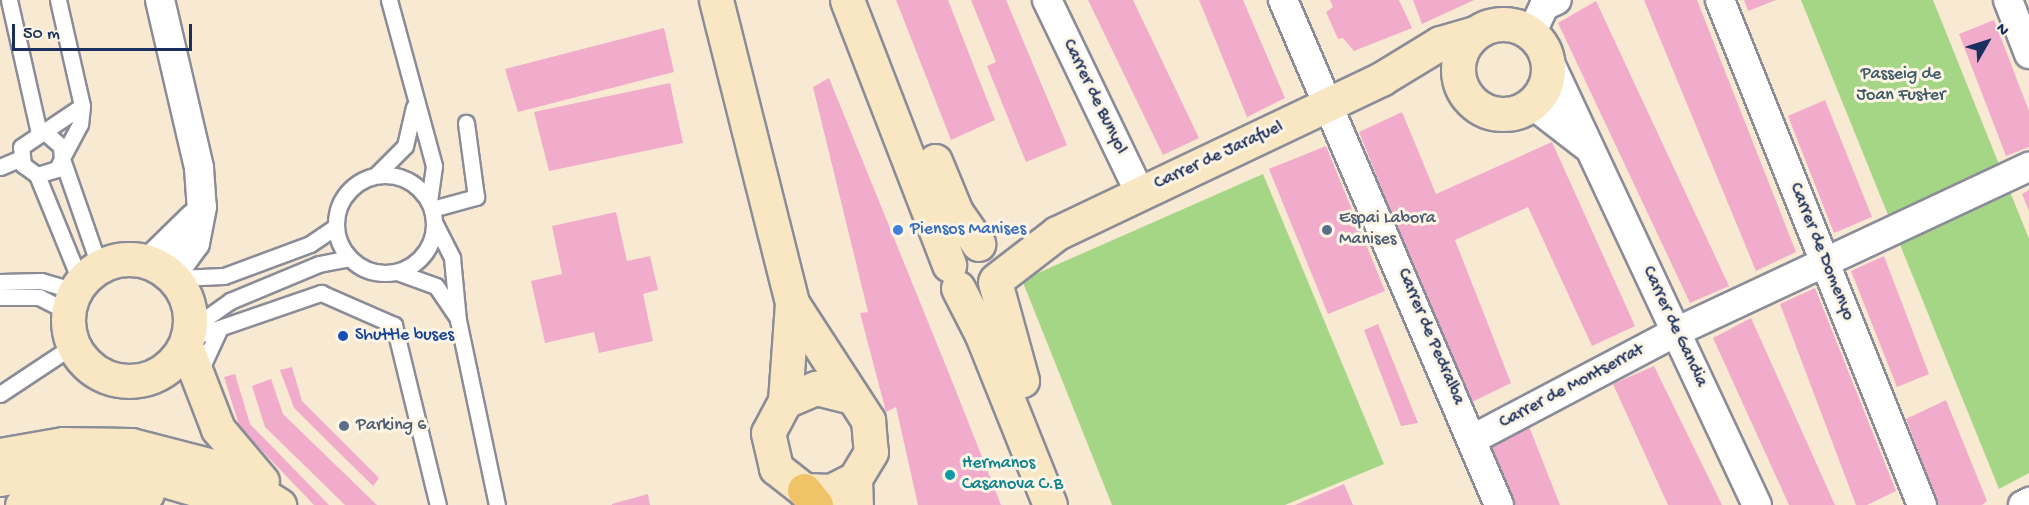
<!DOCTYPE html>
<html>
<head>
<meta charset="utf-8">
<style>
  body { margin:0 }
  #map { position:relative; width:2029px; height:505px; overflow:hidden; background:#f8e9d3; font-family:"Gochi Hand",sans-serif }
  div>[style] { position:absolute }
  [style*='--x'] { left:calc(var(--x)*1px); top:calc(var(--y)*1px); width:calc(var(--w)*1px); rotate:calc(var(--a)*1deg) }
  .green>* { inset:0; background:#a5d685 }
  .building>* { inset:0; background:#f2accb }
  .roads { filter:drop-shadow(2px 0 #8a8c98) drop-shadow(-2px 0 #8a8c98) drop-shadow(0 2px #8a8c98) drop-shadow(0 -2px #8a8c98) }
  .lane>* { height:15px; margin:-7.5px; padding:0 7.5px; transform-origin:7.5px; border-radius:7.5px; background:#fff }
  .lane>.ring { margin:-7.5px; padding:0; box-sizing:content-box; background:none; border:15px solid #fff; border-radius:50% }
  .street>* { height:28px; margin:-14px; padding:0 14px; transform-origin:14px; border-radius:14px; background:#fff }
  .secondary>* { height:33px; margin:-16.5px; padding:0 16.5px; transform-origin:16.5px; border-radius:16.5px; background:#f9e7c3 }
  .secondary>.ring { margin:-16.5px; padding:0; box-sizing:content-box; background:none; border:33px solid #f9e7c3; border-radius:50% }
  .highway>* { height:33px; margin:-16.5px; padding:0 16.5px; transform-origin:16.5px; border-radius:16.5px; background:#f1c369 }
  .dots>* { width:16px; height:16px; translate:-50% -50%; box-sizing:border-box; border:3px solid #fcf5e5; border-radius:50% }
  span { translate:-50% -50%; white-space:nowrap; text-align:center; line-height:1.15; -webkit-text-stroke:6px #fcf5e5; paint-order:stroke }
  .park-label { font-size:18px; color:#3e5968 }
  .street-label { font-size:18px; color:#1b2f5e }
  .service-label { font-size:18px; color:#4e5e75 }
  .left { translate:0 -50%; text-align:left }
  .shop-label { font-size:18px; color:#366cbe }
  .transit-label { font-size:18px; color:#164399 }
  .culture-label { font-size:18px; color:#0d838f }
  .north { position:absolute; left:1957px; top:12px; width:60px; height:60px; -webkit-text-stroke:4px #fcf5e5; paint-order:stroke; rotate:51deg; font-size:16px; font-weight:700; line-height:24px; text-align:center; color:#1b2f5e }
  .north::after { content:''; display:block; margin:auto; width:21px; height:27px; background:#1b2f5e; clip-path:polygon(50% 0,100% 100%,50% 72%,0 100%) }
  .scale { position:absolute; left:12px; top:24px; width:180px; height:27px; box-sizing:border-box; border:3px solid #1b2f5e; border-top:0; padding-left:8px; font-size:18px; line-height:21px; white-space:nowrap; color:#1b2f5e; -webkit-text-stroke:4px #fcf5e5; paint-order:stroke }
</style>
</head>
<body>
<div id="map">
  <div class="green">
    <div style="clip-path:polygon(1801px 0,1933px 0,2029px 239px,2029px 473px,1999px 489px)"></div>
    <div style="clip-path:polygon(1263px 174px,1384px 464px,1285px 505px,1112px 505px,1022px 280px)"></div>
  </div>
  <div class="building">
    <div style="clip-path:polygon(896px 0,948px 0,995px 120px,951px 140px)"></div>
    <div style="clip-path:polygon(971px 0,1006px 0,1067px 145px,1026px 162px,987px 66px,996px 62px)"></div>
    <div style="clip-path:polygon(1088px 0,1133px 0,1199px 138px,1163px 155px)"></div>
    <div style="clip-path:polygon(1199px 0,1243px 0,1285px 98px,1247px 117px)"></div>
    <div style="clip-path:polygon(1330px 0,1399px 0,1412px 28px,1354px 51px,1343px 38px,1338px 39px,1326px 12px,1333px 7px)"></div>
    <div style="clip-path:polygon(1413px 0,1474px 0,1422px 24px)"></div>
    <div style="clip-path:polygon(1644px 0,1697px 0,1796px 252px,1756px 271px)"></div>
    <div style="clip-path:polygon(1744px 0,1776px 0,1748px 11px)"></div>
    <div style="clip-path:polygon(1596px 1px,1729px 286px,1690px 303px,1558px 23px)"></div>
    <div style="clip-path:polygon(1994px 20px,2029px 111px,2029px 147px,2006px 156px,1959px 34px)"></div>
    <div style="clip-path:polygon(664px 28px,674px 72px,518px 112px,505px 69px)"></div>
    <div style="clip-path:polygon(829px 78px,952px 381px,1001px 505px,918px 505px,896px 407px,886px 412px,860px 313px,868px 312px,813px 87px)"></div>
    <div style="clip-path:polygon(670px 83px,683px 143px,549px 171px,534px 112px)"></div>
    <div style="clip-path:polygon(1825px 100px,1872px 217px,1834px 233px,1788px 116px)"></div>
    <div style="clip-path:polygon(1402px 112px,1436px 194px,1552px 142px,1635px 326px,1592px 346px,1528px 207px,1455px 240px,1511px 383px,1468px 404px,1359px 132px)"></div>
    <div style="clip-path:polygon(1326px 146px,1385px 291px,1328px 314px,1269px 169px)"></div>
    <div style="clip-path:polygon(2029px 190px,2029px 211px,2022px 194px)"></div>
    <div style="clip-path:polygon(616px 212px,627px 261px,650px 256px,658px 290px,643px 294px,653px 341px,599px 353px,594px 332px,545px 343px,531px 281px,562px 274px,552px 226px)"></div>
    <div style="clip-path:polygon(1884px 256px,1929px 374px,1897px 387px,1851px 271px)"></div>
    <div style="clip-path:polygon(1815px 288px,1896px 491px,1867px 505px,1856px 505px,1780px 304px)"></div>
    <div style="clip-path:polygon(1751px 318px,1835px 505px,1789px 505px,1713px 338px)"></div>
    <div style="clip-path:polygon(1378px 324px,1418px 423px,1401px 426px,1364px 330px)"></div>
    <div style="clip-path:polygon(1654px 366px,1722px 505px,1668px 505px,1613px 384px)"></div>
    <div style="clip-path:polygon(292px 367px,302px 401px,379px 478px,373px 486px,294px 408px,280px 370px)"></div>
    <div style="clip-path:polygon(235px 374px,250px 424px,329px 505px,314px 505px,240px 428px,224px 377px)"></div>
    <div style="clip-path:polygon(271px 379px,283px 414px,377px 505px,345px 505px,265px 427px,252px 386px)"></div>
    <div style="clip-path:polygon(1946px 400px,1987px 501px,1982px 505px,1939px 505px,1906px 419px)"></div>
    <div style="clip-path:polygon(1528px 424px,1560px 505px,1507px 505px,1484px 445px)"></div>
    <div style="clip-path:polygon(1344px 484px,1353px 505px,1295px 505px)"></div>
    <div style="clip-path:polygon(648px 494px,650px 505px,612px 505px,612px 504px)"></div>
  </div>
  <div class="roads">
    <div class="lane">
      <div style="--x:9;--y:0;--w:136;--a:77.3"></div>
      <div style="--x:58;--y:0;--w:109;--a:77.2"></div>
      <div style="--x:82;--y:106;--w:18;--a:96"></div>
      <div style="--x:80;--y:124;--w:36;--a:118"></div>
      <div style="--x:389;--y:0;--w:172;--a:74.8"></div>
      <div style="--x:434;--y:166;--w:35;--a:98"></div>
      <div style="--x:47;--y:134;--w:18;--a:41"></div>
      <div style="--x:61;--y:146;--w:13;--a:86"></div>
      <div style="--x:62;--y:159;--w:11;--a:117"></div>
      <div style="--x:57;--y:169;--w:21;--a:163"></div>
      <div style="--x:37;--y:175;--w:17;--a:-144"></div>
      <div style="--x:23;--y:165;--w:18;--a:-96"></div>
      <div style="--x:21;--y:147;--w:73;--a:-33.9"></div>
      <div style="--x:62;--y:159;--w:115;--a:70.8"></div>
      <div style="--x:0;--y:167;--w:23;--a:-23"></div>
      <div style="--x:37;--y:175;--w:117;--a:67.8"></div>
      <div style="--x:376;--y:175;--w:41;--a:-45"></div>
      <div style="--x:405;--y:146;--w:40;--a:-77"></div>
      <div class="ring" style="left:336px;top:175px;width:83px;height:83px"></div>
      <div style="--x:432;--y:209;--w:46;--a:-15.3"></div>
      <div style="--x:476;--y:197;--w:75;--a:-97.7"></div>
      <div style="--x:435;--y:224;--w:38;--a:63"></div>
      <div style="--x:452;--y:258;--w:62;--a:84.5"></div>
      <div style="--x:458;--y:320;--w:189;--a:78.1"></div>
      <div style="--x:397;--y:272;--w:41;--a:19.7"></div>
      <div style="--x:436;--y:286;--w:37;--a:56"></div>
      <div style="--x:176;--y:278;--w:48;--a:-2.4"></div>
      <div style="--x:224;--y:276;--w:92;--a:-20.4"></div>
      <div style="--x:310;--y:244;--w:30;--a:-34"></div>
      <div style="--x:0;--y:282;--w:41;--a:-1.4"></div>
      <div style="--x:41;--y:281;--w:36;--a:16"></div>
      <div style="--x:0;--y:297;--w:39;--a:0"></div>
      <div style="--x:39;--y:297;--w:31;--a:27"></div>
      <div style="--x:192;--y:328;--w:47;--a:-35.4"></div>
      <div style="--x:230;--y:301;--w:96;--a:-22.6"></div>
      <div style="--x:319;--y:264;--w:31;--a:-11"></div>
      <div style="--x:190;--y:338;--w:139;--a:-19"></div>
      <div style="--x:321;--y:293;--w:80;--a:23.7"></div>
      <div style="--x:394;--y:325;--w:185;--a:76.3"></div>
      <div style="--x:199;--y:373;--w:47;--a:-65.1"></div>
      <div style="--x:0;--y:394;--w:85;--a:-33.5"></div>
    </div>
    <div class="street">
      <div style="--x:160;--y:0;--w:172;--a:76.9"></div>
      <div style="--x:199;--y:168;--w:39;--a:86"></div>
      <div style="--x:202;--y:207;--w:37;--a:101"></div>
      <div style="--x:195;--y:243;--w:37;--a:126"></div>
      <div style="--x:1047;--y:0;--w:214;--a:64.3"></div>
      <div style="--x:1283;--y:0;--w:549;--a:66.84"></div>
      <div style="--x:1720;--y:0;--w:544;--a:68.2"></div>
      <div style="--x:2008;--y:0;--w:58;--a:68.7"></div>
      <div style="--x:1532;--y:32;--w:29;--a:-65"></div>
      <div style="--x:1544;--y:6;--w:14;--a:-25"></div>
      <div style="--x:1549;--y:61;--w:490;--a:64.9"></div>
      <div style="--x:1533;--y:105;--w:67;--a:37.7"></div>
      <div style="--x:149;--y:262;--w:63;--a:-44.4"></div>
      <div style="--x:1473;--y:439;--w:229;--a:-27.8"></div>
      <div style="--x:1676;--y:332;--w:390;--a:-25.1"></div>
      <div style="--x:2023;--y:505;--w:7;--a:-27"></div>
    </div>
    <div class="secondary">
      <div style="--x:716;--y:0;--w:312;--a:75.9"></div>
      <div style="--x:792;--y:303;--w:140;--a:57"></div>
      <div style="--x:868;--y:420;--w:32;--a:85"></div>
      <div style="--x:871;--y:452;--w:31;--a:121"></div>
      <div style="--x:855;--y:479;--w:26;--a:88"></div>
      <div style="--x:847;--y:0;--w:284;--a:68.9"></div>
      <div class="ring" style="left:1458px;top:24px;width:57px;height:57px"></div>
      <div style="--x:935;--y:161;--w:55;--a:67.6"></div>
      <div style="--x:956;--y:212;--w:39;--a:55"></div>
      <div class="ring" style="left:68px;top:259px;width:89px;height:89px"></div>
      <div style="--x:996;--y:280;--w:77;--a:-37.6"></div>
      <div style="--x:1057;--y:233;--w:359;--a:-25.4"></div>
      <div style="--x:1381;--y:79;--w:69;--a:-31.4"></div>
      <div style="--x:1440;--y:43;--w:35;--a:-16"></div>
      <div style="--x:995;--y:282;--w:102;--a:74.6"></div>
      <div style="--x:958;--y:288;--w:53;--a:62.9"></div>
      <div style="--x:982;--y:335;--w:183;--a:68.2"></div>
      <div style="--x:792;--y:303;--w:98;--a:94.1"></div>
      <div style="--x:785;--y:401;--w:36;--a:118"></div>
      <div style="--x:768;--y:433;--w:36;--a:77"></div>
      <div style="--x:776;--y:468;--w:36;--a:38"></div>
      <div style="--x:804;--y:490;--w:27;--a:2"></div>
      <div style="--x:831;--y:491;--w:27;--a:-27"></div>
      <div style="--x:186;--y:346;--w:89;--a:68.9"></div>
      <div style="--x:218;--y:429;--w:68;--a:49.8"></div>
      <div style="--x:785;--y:401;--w:34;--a:-23"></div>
      <div style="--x:816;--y:388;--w:33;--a:14"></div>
      <div style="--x:0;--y:455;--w:64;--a:-9.9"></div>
      <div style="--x:63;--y:444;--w:68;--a:0.8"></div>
      <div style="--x:131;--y:445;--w:92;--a:14.5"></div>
      <div style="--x:220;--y:468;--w:70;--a:32.1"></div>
      <div style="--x:0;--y:479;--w:67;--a:-10.3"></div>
      <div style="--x:66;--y:467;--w:64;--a:2.7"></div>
      <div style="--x:130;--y:470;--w:124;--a:16.4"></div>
      <div style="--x:22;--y:505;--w:29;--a:-18"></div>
      <div style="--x:50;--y:496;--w:69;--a:-4.1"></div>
      <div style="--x:119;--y:491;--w:28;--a:6"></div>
    </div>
    <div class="highway">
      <div style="--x:804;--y:490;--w:19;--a:51"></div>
    </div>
  </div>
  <div class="dots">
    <div style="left:898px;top:230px;background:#3f7fe0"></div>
    <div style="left:1327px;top:230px;background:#5c6f8a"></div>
    <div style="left:343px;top:336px;background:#1a4fb4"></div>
    <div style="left:344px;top:426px;background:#5c6f8a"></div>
    <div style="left:950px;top:475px;background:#0f9aa8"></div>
  </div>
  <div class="park-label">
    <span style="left:1901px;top:86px">Passeig de<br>Joan Fuster</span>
  </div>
  <div class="street-label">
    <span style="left:1094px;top:97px;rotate:64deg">Carrer de Bunyol</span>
    <span style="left:1219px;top:156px;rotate:-25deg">Carrer de Jarafuel</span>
    <span style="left:1821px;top:252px;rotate:68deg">Carrer de Domenyo</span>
    <span style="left:1674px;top:327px;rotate:65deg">Carrer de Gandia</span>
    <span style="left:1430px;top:337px;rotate:67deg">Carrer de Pedralba</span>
    <span style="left:1572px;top:387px;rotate:-28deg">Carrer de Montserrat</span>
  </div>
  <div class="service-label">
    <span class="left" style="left:1339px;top:230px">Espai Labora<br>Manises</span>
    <span class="left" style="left:356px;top:426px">Parking 6</span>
  </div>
  <div class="shop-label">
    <span class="left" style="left:910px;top:230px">Piensos Manises</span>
  </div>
  <div class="transit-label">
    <span class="left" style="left:355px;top:336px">Shuttle buses</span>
  </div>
  <div class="culture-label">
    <span class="left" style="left:962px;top:475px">Hermanos<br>Casanova C.B</span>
  </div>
  <div class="north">N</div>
  <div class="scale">50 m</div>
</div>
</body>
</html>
